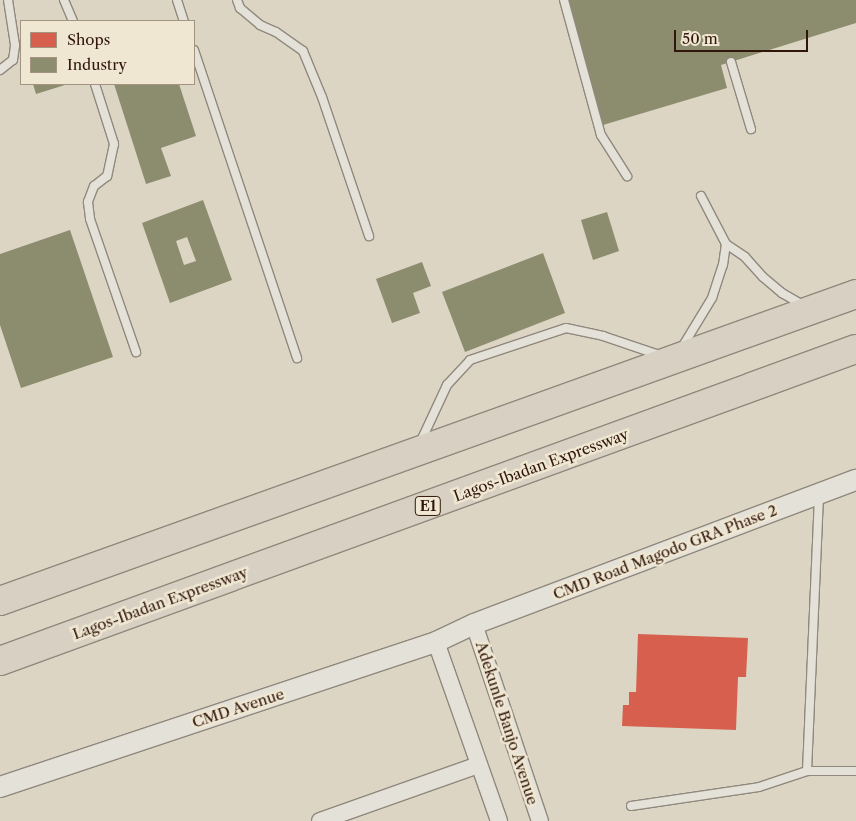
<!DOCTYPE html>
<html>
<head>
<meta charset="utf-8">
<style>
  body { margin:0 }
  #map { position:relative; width:856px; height:821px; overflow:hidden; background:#dcd5c4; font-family:"Libre Caslon Text",serif }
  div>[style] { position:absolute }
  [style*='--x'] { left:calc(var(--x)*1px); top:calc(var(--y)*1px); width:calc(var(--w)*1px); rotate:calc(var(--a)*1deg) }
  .shops>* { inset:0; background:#d6604d }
  .industry>* { inset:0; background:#8c8c6e }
  .roads { filter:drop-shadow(1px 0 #90887d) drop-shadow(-1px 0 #90887d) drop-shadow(0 1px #90887d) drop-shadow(0 -1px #90887d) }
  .service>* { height:8px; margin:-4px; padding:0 4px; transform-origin:4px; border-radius:4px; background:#e4e1d8 }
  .minor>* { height:16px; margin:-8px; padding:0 8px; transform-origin:8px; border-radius:8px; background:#e4e1d8 }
  .tertiary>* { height:20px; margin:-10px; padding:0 10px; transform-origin:10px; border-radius:10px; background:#e4e1d8 }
  .motorway>* { height:28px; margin:-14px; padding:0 14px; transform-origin:14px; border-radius:14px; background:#d8d1c3 }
  span { translate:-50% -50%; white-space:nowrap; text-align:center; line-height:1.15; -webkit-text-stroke:5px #efe7d2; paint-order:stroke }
  .shield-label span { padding:1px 4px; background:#efe7d2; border:1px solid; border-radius:4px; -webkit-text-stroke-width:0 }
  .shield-label { font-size:14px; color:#31170b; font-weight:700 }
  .street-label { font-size:15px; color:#31170b }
  .legend { position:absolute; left:20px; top:20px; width:175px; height:65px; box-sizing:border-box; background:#efe7d2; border:1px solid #a39482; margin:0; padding:6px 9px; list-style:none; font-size:15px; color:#31170b }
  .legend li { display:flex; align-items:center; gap:10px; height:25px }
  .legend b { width:25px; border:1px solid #a39482 }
  .scale { position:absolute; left:674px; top:30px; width:134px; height:22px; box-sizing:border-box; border:2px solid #31170b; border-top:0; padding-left:6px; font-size:15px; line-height:18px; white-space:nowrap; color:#31170b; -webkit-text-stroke:4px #efe7d2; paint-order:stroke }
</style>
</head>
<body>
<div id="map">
  <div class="shops">
    <div style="clip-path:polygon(638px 634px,748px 638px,746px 677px,738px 677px,736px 730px,622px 726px,623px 705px,629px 705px,629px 692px,636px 692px)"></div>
  </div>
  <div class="industry">
    <div style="clip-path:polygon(567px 0,856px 0,856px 23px,721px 65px,727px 88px,603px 125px)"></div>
    <div style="clip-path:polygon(33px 84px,64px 84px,65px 85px,36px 94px)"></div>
    <div style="clip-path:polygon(114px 84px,179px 84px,196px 136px,161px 148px,171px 176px,146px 184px)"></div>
    <div style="clip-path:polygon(evenodd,203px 200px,232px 280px,170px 303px,142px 223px,203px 200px,187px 237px,196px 261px,184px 265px,176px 241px,187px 237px)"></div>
    <div style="clip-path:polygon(607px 212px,619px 251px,593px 260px,581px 220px)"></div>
    <div style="clip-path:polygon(70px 230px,113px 357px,21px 388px,0 325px,0 254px)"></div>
    <div style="clip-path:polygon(543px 253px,565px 313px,465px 352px,442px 292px)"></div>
    <div style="clip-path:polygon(422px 262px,431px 286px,413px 293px,420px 313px,392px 323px,376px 279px)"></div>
  </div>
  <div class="roads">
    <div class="service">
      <div style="--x:64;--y:0;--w:23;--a:67"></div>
      <div style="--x:177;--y:0;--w:22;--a:72"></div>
      <div style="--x:237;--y:0;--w:9;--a:69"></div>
      <div style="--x:240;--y:8;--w:26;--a:40"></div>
      <div style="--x:260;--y:25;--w:17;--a:24"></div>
      <div style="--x:276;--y:32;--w:33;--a:35"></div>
      <div style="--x:303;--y:51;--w:50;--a:67.6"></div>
      <div style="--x:322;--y:97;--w:147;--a:71.3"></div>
      <div style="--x:564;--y:0;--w:140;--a:74.7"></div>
      <div style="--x:601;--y:135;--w:49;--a:57.6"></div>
      <div style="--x:194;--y:50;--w:325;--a:71.5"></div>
      <div style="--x:731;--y:62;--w:70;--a:73.4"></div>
      <div style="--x:0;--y:70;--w:16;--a:-38"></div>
      <div style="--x:13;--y:60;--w:15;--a:-82"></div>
      <div style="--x:15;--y:45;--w:46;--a:-98.8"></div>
      <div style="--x:95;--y:84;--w:63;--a:72.4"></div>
      <div style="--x:114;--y:144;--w:33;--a:102"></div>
      <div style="--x:107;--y:176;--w:16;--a:142"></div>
      <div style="--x:94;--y:186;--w:17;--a:111"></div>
      <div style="--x:88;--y:202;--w:17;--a:83"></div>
      <div style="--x:90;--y:219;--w:141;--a:70.9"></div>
      <div style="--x:701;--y:196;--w:54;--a:62.5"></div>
      <div style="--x:726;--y:244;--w:23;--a:34"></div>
      <div style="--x:745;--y:257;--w:27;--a:48"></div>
      <div style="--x:763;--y:277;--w:25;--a:40"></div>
      <div style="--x:782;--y:293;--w:24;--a:30"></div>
      <div style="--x:681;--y:349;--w:60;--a:-58.7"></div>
      <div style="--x:712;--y:298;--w:35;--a:-72"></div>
      <div style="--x:723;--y:265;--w:21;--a:-82"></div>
      <div style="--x:420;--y:443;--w:64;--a:-65"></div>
      <div style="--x:447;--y:385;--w:34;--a:-47"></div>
      <div style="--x:470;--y:360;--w:101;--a:-18.4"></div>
      <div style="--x:566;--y:328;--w:38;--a:12"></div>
      <div style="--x:603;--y:336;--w:62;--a:18.7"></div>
      <div style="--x:807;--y:771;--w:275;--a:-87.5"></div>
      <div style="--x:631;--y:806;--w:129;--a:-8.4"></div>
      <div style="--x:759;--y:787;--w:51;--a:-18.4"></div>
      <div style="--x:807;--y:771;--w:49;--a:0"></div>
    </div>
    <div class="minor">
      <div style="--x:474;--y:624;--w:208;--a:71.5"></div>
      <div style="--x:436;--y:642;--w:190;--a:70.6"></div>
      <div style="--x:320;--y:821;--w:168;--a:-19.5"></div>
    </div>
    <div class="tertiary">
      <div style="--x:0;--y:787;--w:459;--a:-18.4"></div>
      <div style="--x:436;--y:642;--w:42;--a:-25.3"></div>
      <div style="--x:474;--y:624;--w:408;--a:-20.7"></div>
    </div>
    <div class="motorway">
      <div style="--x:0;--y:601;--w:909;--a:-19.73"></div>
      <div style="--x:0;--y:661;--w:911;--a:-20.03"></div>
    </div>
  </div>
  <div class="shield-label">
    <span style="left:428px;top:506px">E1</span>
  </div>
  <div class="street-label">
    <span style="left:541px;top:465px;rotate:-20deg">Lagos-Ibadan Expressway</span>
    <span style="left:665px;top:552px;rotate:-21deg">CMD Road Magodo GRA Phase 2</span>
    <span style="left:160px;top:603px;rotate:-20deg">Lagos-Ibadan Expressway</span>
    <span style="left:238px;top:708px;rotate:-18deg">CMD Avenue</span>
    <span style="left:507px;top:723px;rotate:72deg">Adekunle Banjo Avenue</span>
  </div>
  <ul class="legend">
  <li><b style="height:14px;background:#d6604d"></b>Shops</li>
  <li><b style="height:14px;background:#8c8c6e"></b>Industry</li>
  </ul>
  <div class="scale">50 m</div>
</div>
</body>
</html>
